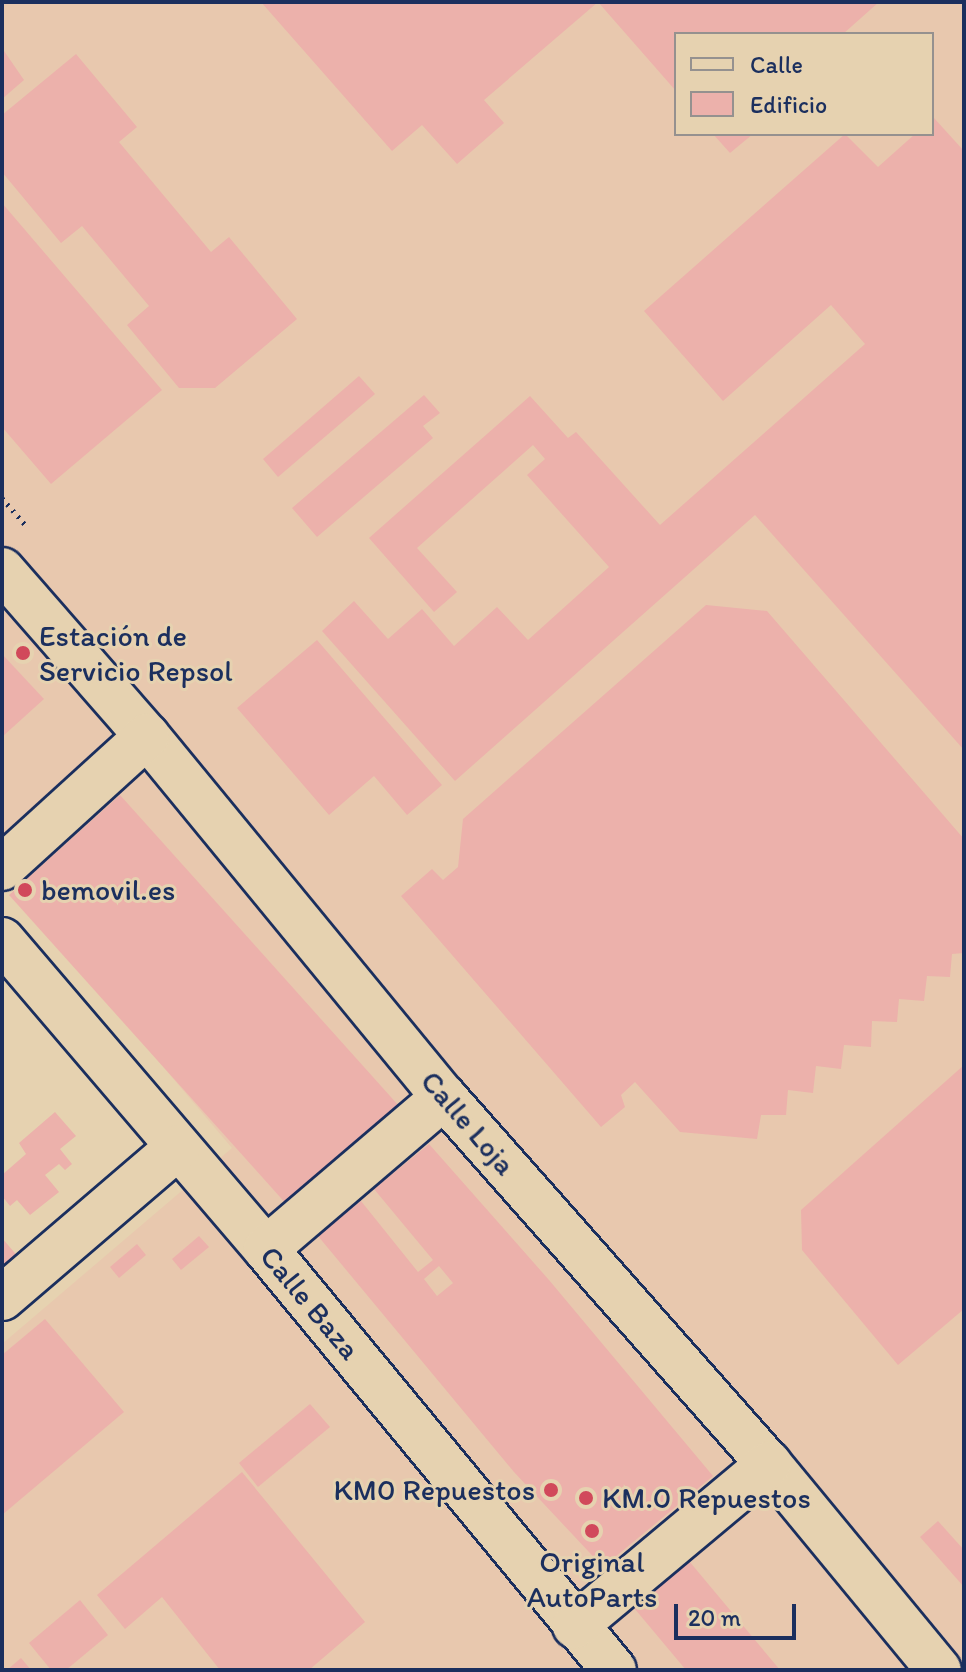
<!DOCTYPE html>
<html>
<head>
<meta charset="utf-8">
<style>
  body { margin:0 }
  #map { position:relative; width:966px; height:1672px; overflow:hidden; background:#e6d2b0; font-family:Itim,sans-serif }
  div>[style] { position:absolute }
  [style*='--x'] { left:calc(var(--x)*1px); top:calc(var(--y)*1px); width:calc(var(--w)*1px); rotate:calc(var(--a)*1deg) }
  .built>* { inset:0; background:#e8c8ae }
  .building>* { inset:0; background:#ecb1ab }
  .path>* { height:5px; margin-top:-2.5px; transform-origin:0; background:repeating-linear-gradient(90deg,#1b2f5e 0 2px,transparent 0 8px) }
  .roads { filter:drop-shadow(2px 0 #1b2f5e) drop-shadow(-2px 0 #1b2f5e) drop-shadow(0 2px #1b2f5e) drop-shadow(0 -2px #1b2f5e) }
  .minor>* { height:44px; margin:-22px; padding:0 22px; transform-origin:22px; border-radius:22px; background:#e6d2b0 }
  .dots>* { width:22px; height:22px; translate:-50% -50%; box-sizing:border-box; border:4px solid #e6d2b0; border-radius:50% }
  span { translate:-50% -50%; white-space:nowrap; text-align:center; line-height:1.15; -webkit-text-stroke:6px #e6d2b0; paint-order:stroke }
  .poi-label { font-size:30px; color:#1b2f5e }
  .left { translate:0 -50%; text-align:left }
  .right { translate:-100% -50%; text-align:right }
  .street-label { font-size:30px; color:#1b2f5e }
  .frame { position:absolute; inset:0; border:4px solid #1b2f5e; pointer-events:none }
  .legend { position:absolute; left:674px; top:32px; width:260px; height:104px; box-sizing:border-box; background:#e6d2b0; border:2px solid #95918f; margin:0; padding:10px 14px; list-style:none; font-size:24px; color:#1b2f5e }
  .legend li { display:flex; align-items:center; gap:16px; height:40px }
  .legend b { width:40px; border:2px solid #95918f }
  .scale { position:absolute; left:674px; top:1604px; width:122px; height:36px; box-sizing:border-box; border:4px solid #1b2f5e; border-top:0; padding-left:10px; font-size:24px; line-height:28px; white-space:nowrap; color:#1b2f5e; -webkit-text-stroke:6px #e6d2b0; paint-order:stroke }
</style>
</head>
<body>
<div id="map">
  <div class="built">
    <div style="clip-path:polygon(evenodd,2px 2px,964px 2px,964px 1670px,2px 1670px,2px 1344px,232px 1148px,2px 877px,2px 2px,676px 34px,932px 34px,932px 134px,676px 134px,676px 34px)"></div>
  </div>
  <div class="building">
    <div style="clip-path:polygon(261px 2px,879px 2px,843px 34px,676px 34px,676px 91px,598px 2px,484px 100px,504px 123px,457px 164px,422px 125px,392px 151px)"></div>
    <div style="clip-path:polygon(2px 48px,24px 80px,2px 99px)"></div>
    <div style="clip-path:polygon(76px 54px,137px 127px,119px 142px,211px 252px,229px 237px,297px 319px,215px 388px,179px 388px,127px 325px,149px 306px,82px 226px,61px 243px,2px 172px,2px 115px)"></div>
    <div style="clip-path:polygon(934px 118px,964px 151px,964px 750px,755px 515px,455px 781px,322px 631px,354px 601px,388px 639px,422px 609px,454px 646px,497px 607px,528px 640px,609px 567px,527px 475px,545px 459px,533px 445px,417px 548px,457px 592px,434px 612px,369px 538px,530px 396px,568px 438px,576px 432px,660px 525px,865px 344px,831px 305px,723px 401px,644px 311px,845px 134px,878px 167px,915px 134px,932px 134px)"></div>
    <div style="clip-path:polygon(713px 134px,753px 134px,730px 153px)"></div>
    <div style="clip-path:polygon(2px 203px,162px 390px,51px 484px,2px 427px)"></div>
    <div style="clip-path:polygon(359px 376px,375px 394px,278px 477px,263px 459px)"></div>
    <div style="clip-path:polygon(424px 395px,440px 413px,423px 426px,433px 438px,317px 537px,292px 508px)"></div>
    <div style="clip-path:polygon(706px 605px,767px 611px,964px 839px,964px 953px,952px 954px,950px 977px,927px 976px,924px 1001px,899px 999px,897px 1022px,872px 1021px,871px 1047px,844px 1045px,841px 1069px,816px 1066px,813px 1093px,788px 1090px,786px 1115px,761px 1115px,757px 1139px,680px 1132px,635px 1082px,621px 1095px,625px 1107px,601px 1127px,401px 896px,432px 869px,443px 880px,458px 867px,463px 819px)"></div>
    <div style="clip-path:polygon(317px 640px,442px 785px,407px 815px,374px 776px,329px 815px,237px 708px)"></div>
    <div style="clip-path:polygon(2px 654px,44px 699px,2px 737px)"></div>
    <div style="clip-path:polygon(120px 795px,399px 1106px,288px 1206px,9px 895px)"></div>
    <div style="clip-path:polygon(964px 1065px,964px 1309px,898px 1365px,802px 1250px,801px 1210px)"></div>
    <div style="clip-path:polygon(55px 1112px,76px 1136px,60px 1149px,72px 1164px,65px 1170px,59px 1164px,45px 1175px,59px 1192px,30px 1215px,17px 1200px,10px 1206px,2px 1196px,2px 1175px,26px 1154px,19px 1143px)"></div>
    <div style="clip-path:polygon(evenodd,429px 1144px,549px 1280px,713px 1476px,603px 1567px,514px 1472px,318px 1236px,361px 1201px,418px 1272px,433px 1260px,374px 1189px,429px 1144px,439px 1266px,453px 1283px,437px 1296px,424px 1279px,439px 1266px)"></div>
    <div style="clip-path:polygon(199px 1236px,209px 1247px,181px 1270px,172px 1259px)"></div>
    <div style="clip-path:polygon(2px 1238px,20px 1259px,2px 1274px)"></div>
    <div style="clip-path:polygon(137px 1244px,146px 1255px,119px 1278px,110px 1267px)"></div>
    <div style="clip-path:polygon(45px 1319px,124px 1412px,2px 1515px,2px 1355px)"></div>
    <div style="clip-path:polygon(310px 1404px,330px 1427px,258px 1487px,239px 1463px)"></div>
    <div style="clip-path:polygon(242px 1472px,365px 1622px,309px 1670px,220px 1670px,162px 1597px,125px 1629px,97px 1595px)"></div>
    <div style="clip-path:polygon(938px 1521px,964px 1550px,964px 1587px,920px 1537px)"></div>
    <div style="clip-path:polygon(679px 1549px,780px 1670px,686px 1670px,624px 1596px)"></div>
    <div style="clip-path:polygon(80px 1600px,108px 1635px,66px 1670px,51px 1670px,29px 1643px)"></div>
    <div style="clip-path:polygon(21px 1658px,31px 1670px,7px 1670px)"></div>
  </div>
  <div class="path">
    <div style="--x:2;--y:498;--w:35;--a:49"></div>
  </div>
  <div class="roads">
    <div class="minor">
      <div style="--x:2;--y:570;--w:220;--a:48.9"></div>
      <div style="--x:147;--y:736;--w:467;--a:50.6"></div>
      <div style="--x:444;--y:1097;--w:490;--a:48.5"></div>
      <div style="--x:769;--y:1464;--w:267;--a:50.5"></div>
      <div style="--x:2;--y:868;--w:196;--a:-42.3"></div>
      <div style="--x:2;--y:940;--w:406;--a:49.5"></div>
      <div style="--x:266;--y:1249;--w:546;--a:50.42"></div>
      <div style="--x:266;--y:1249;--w:234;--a:-40.5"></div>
      <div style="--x:2;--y:1298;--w:232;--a:-40.6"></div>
      <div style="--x:575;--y:1626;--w:253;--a:-39.9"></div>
    </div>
  </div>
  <div class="dots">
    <div style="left:23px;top:653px;background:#d1495b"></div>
    <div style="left:25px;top:890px;background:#d1495b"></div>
    <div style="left:551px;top:1490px;background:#d1495b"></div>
    <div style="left:586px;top:1498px;background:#d1495b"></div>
    <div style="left:592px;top:1531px;background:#d1495b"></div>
  </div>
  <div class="poi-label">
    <span class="left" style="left:39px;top:653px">Estación de<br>Servicio Repsol</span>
    <span class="left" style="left:41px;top:890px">bemovil.es</span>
    <span class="right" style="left:535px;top:1490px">KM0 Repuestos</span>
    <span class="left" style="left:602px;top:1498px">KM.0 Repuestos</span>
    <span style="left:592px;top:1579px">Original<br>AutoParts</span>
  </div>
  <div class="street-label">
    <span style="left:468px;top:1123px;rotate:49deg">Calle Loja</span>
    <span style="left:310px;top:1303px;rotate:50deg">Calle Baza</span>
  </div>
  <div class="frame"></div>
  <ul class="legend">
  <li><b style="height:10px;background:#e6d2b0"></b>Calle</li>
  <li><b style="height:22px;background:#ecb1ab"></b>Edificio</li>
  </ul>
  <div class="scale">20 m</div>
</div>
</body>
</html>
